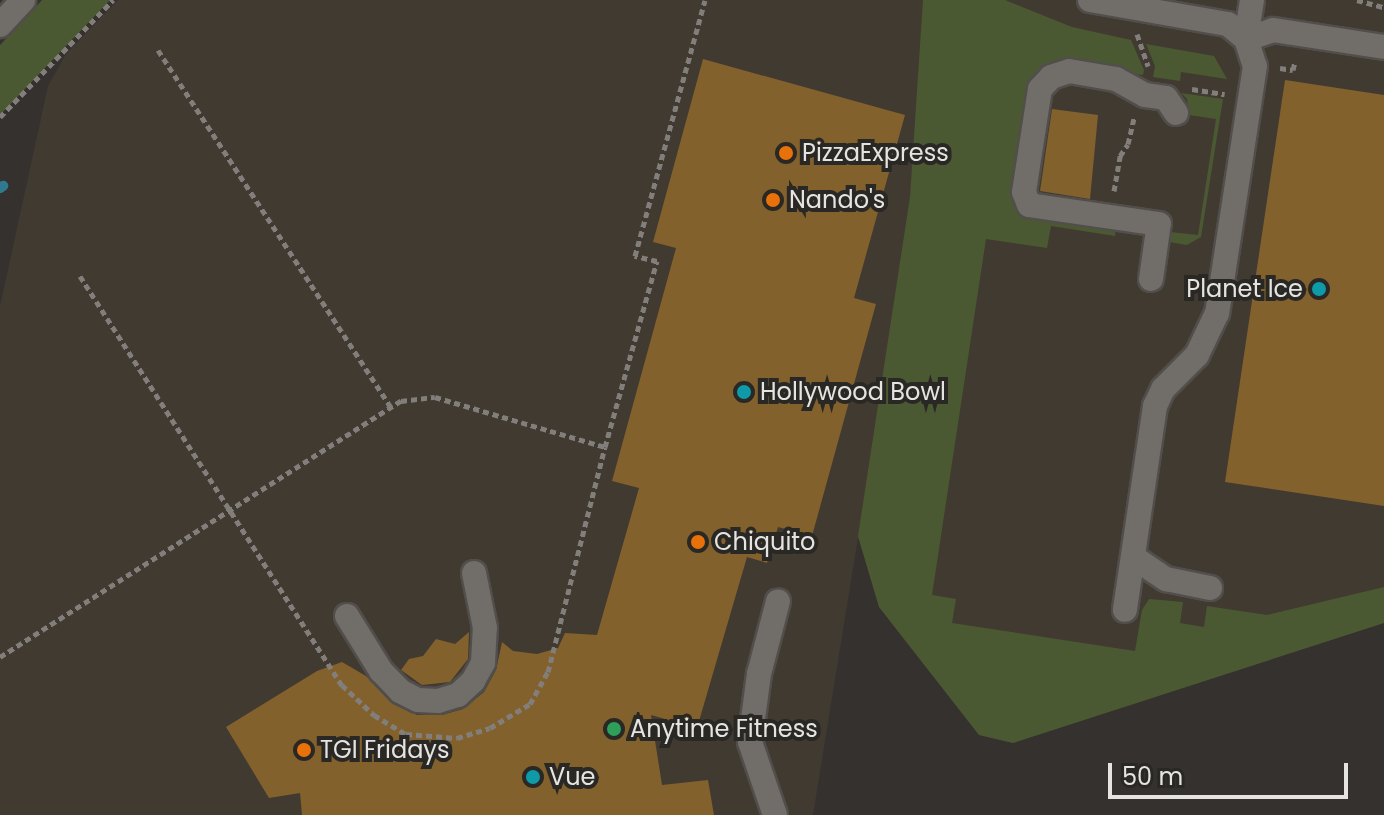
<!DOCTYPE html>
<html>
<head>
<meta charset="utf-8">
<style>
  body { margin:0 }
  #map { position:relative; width:1384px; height:815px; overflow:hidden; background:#34312e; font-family:Poppins,sans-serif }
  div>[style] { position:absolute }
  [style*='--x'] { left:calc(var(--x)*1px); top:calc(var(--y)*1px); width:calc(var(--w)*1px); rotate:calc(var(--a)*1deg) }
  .built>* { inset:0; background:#413a31 }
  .green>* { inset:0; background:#4b5932 }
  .stream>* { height:10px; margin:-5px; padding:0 5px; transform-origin:5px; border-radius:5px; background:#307a91 }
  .building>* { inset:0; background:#82612d }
  .path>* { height:5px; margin-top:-2.5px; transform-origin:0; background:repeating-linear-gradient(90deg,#817e7b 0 6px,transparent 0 10px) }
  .roads { filter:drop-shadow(2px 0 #514e4b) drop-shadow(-2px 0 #514e4b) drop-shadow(0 2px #514e4b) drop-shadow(0 -2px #514e4b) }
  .minor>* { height:24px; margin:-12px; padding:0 12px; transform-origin:12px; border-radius:12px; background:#716d69 }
  .dots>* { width:22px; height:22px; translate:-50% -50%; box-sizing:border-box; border:4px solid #2a2824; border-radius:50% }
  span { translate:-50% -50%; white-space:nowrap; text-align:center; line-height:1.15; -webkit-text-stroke:8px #2a2824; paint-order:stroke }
  .poi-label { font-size:24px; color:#e6e4e1 }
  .left { translate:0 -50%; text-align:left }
  .right { translate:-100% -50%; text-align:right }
  .scale { position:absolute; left:1108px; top:763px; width:240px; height:36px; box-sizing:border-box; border:4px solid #e6e4e1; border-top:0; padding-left:10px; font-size:24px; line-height:28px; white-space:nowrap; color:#e6e4e1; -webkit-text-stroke:6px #2a2824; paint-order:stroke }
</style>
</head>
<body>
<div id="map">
  <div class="built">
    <div style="clip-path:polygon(118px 0,1384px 0,1384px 623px,1013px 743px,979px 735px,879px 607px,858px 538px,813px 815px,0 815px,0 306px,48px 86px,66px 54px)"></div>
  </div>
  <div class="green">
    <div style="clip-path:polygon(42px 0,110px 0,0 115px,0 45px)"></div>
    <div style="clip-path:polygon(923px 0,1005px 0,1072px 27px,1131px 40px,1144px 70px,1143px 75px,1061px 64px,1013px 186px,1116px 228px,1115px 236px,1051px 226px,1047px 248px,986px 239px,932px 595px,956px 599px,952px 623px,1135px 651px,1142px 610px,1149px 599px,1183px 602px,1180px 623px,1204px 627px,1207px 606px,1267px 615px,1384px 587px,1384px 623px,1013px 743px,979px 735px,879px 607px,858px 536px,910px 197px)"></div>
    <div style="clip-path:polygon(1146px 44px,1214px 56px,1227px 79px,1181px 72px,1180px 81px,1153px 77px,1155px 66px)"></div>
    <div style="clip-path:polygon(1181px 93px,1223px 99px,1201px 237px,1187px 245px,1169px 242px,1170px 232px,1198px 235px,1216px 119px,1189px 115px,1187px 99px)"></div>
  </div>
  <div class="stream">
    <div style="--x:0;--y:188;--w:4;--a:-34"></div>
  </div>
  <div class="building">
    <div style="clip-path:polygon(703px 59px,905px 115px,854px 298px,876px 304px,812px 536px,778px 527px,767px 563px,747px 557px,697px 728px,651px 715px,662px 785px,708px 780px,714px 815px,302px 815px,300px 793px,269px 798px,226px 727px,317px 671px,342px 662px,366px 676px,393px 704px,417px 715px,442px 715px,463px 709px,484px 692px,496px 670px,502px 642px,513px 651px,537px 654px,558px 648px,565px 633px,597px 635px,639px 488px,612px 481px,676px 248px,653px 242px)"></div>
    <div style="clip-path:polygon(1285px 80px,1384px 95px,1384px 506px,1225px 482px)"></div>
    <div style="clip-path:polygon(1052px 109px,1098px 115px,1090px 199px,1040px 191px)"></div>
    <div style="clip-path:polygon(469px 632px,468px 659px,450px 682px,422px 685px,401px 670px,409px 659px,423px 656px,436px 639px,455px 644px)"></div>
  </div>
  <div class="path">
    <div style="--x:1357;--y:0;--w:28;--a:15"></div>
    <div style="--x:1137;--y:34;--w:34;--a:71"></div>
    <div style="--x:158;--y:50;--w:426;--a:56.9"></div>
    <div style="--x:1280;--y:68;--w:13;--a:9"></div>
    <div style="--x:1293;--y:70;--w:9;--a:-77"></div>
    <div style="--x:1192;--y:89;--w:33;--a:9"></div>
    <div style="--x:0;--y:117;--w:163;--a:-46"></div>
    <div style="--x:1114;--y:191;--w:36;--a:-80"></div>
    <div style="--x:1120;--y:156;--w:14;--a:-56"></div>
    <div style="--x:1128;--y:144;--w:28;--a:-77"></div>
    <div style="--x:80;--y:276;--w:486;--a:57.4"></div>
    <div style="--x:342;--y:685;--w:44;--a:43.2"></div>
    <div style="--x:374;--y:715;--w:37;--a:31"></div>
    <div style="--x:406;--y:734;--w:51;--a:4.5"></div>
    <div style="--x:457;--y:738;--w:34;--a:-17"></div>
    <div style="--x:490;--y:728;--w:47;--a:-31"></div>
    <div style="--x:530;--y:704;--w:37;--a:-61"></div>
    <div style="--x:548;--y:672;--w:232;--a:-75.8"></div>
    <div style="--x:0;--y:657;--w:476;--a:-32.6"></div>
    <div style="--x:401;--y:401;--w:34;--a:-7"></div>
    <div style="--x:435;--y:397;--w:177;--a:16.4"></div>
    <div style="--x:605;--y:447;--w:193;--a:-74.4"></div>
    <div style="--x:657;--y:261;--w:23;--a:-167"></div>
    <div style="--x:635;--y:256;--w:265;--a:-74.7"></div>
  </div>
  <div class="roads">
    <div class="minor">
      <div style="--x:1090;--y:0;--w:140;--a:9.9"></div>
      <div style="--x:1228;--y:24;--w:23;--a:40"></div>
      <div style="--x:1246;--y:39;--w:28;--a:72"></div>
      <div style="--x:1255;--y:66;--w:250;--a:98.7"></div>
      <div style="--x:1217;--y:313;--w:47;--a:115.5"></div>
      <div style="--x:1197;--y:355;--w:48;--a:135"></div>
      <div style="--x:1163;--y:389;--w:19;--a:115"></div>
      <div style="--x:1155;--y:406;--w:206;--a:98.4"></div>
      <div style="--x:1252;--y:0;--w:39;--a:99"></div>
      <div style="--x:1246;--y:39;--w:28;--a:-18"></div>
      <div style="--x:1273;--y:30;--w:112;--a:8.7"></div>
      <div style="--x:0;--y:25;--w:34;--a:-47"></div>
      <div style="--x:1159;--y:224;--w:131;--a:-171.7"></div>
      <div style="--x:1029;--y:205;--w:14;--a:-111"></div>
      <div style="--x:1024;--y:192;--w:104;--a:-81.2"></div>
      <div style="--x:1040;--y:89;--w:16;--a:-47"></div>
      <div style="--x:1051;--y:77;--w:19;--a:-18"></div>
      <div style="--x:1069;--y:71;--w:48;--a:9.7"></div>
      <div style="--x:1116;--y:79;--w:33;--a:29"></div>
      <div style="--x:1145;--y:95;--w:21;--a:8"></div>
      <div style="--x:1166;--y:98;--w:18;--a:56"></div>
      <div style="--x:1151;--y:279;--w:49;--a:-81.9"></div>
      <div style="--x:1133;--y:557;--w:40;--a:34"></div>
      <div style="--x:1166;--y:579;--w:45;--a:11.6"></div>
      <div style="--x:347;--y:616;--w:65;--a:58.3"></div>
      <div style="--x:381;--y:671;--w:28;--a:46"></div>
      <div style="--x:400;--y:691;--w:20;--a:27"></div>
      <div style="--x:418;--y:700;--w:20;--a:3"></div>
      <div style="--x:438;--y:701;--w:21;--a:-17"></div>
      <div style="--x:458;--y:695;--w:21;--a:-43"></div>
      <div style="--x:473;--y:681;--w:21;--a:-61"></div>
      <div style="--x:483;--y:663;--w:35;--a:-87"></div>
      <div style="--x:485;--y:628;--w:56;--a:-101.3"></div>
      <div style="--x:775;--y:815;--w:77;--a:-108.9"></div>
      <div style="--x:750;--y:742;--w:69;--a:-82.5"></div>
      <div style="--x:759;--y:674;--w:75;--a:-75.4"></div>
    </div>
  </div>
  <div class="dots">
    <div style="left:786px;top:153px;background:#e8710a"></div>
    <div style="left:773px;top:200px;background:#e8710a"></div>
    <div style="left:1319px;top:289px;background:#0f9aa8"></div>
    <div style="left:744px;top:392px;background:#0f9aa8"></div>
    <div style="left:698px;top:542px;background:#e8710a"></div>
    <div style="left:614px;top:729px;background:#2e9e5b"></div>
    <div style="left:304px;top:750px;background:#e8710a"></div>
    <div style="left:533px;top:777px;background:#0f9aa8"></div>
  </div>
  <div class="poi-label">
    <span class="left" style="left:802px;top:153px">PizzaExpress</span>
    <span class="left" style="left:789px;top:200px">Nando's</span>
    <span class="right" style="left:1303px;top:289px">Planet Ice</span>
    <span class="left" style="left:760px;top:392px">Hollywood Bowl</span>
    <span class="left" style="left:714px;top:542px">Chiquito</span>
    <span class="left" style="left:630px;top:729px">Anytime Fitness</span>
    <span class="left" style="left:320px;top:750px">TGI Fridays</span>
    <span class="left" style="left:549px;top:777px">Vue</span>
  </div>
  <div class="scale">50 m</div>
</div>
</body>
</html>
